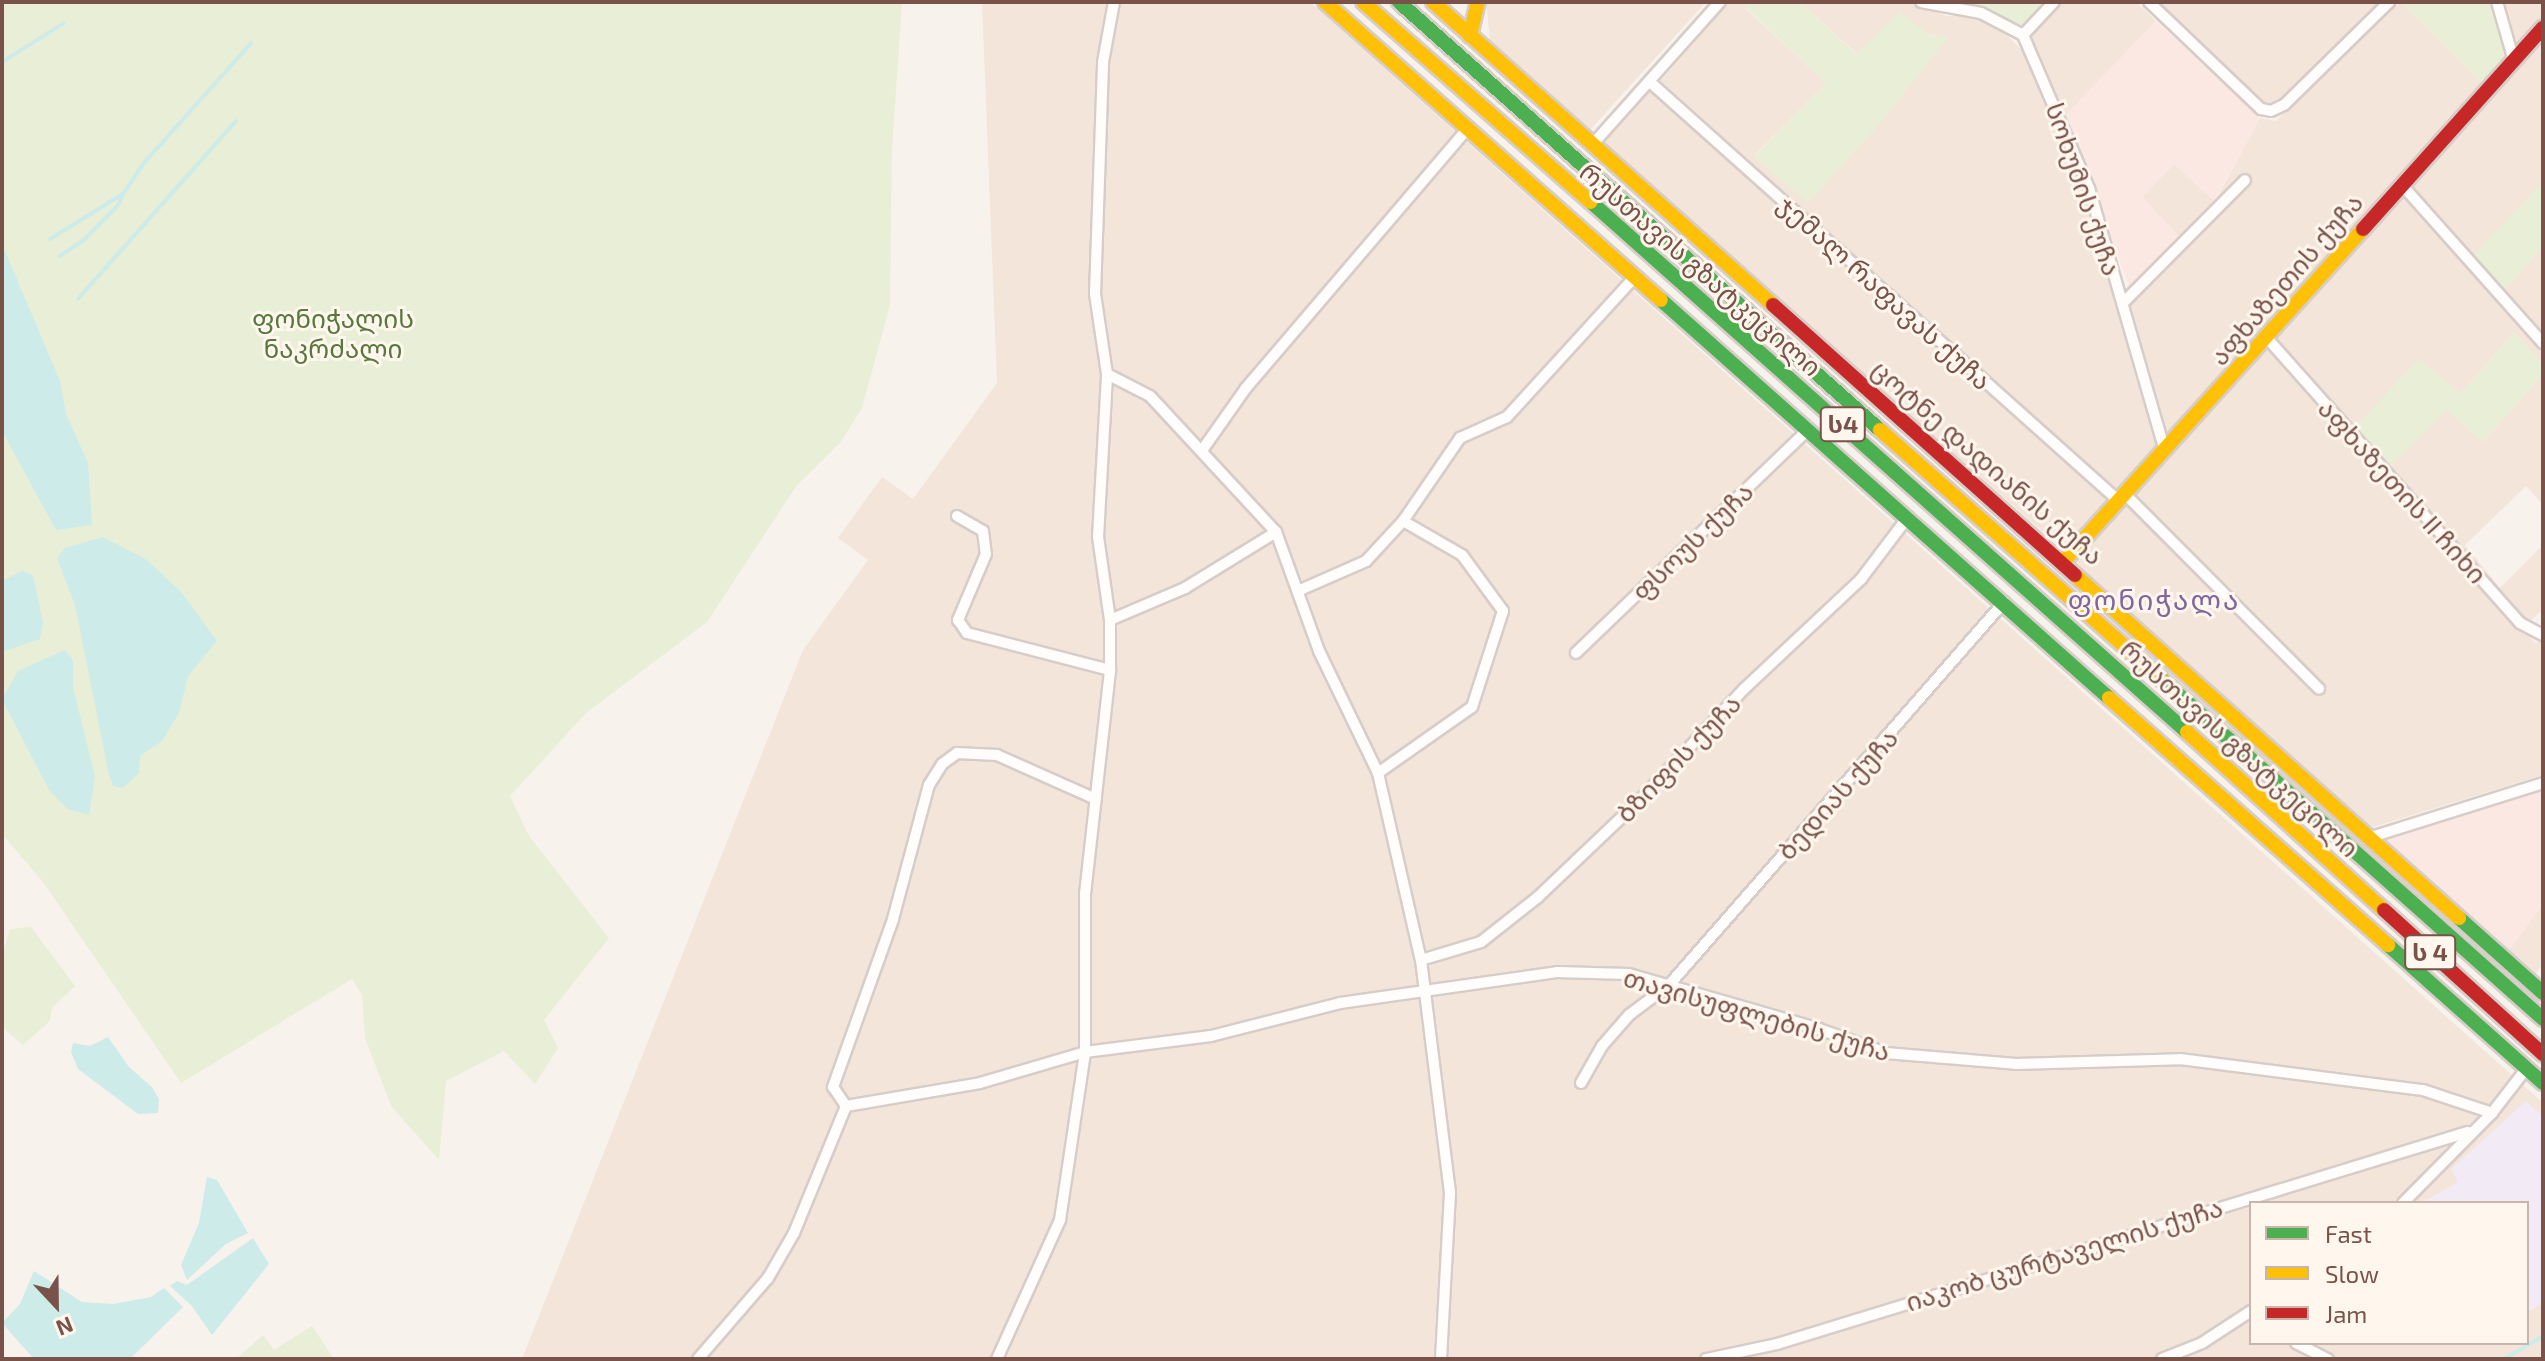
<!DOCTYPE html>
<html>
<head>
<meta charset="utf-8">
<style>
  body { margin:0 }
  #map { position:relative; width:2545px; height:1361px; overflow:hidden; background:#f8f2ec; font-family:"Exo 2","Noto Sans Georgian",sans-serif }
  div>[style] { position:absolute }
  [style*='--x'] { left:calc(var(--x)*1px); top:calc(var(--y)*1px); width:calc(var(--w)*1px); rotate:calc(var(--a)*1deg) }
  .residential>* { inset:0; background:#f3e5da }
  .commercial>* { inset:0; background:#fbe8e2 }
  .education>* { inset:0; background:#f2eaf4 }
  .green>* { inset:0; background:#e8efd6 }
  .water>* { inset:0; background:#cdebe9 }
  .stream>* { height:4px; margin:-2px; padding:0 2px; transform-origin:2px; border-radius:2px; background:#cdebe9 }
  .roads { filter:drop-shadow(2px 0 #d7cdc8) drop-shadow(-2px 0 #d7cdc8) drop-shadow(0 2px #d7cdc8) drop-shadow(0 -2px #d7cdc8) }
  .street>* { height:10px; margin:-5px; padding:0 5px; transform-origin:5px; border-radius:5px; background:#fefdfc }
  .fast>* { height:14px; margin:-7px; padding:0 7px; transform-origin:7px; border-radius:7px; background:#4caf50 }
  .slow>* { height:14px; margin:-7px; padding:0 7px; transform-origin:7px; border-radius:7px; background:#ffc107 }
  .jam>* { height:14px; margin:-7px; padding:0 7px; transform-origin:7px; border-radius:7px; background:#c62828 }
  span { translate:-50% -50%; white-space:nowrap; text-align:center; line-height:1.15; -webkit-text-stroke:6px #fff6ee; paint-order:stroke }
  .shield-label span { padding:2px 6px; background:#fff6ee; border:2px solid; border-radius:6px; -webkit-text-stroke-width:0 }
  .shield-label { font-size:24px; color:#795349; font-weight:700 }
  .street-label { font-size:26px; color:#795349 }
  .park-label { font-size:26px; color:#58793e }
  .neighbourhood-label { font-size:28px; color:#81659c; letter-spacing:2px }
  .frame { position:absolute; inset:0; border:4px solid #795349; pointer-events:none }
  .legend { position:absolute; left:2249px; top:1201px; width:280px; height:144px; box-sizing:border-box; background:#fff6ee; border:2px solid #c9b5ac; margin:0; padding:10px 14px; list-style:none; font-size:24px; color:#795349 }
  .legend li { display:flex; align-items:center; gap:16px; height:40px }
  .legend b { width:40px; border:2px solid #c9b5ac }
  .north { position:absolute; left:16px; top:1265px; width:80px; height:80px; -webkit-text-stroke:6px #fff6ee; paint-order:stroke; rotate:158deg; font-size:22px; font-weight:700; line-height:32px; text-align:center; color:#795349 }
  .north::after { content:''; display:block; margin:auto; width:28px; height:36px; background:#795349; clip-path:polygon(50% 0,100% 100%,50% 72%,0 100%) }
</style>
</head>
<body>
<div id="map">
  <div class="residential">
    <div style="clip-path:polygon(evenodd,982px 2px,1310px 2px,2543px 1103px,2543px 1359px,522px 1359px,803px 650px,868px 560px,838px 538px,882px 477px,913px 499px,997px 383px,982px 2px,2251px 1203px,2527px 1203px,2527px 1343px,2251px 1343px,2251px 1203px)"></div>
    <div style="clip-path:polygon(1486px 2px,1706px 2px,1588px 132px,1490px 40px)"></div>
    <div style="clip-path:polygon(1729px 2px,1750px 2px,1745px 8px,1826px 83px,1754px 156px,1947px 37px,1928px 34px,1857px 54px,1800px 2px,1908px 2px,1947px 16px,1969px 16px,2004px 32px,2030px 59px,2076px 168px,2162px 449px,2122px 495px,1661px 81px)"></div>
    <div style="clip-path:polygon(2061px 2px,2136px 2px,2156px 21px,2066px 115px,2028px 42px)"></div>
    <div style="clip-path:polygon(2156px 2px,2382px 2px,2279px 103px,2266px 105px)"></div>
    <div style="clip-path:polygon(2395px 2px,2401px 2px,2485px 86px,2167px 441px,2127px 309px,2188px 246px,2142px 197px,2174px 164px,2215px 201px,2260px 118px,2276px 121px)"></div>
    <div style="clip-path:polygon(2504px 2px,2543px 2px,2543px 20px,2523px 42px,2514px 42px)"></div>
    <div style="clip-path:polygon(2543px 37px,2543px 185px,2504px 290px,2543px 247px,2543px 365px,2514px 332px,2447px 410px,2483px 442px,2543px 374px,2543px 505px,2526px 486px,2465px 545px,2500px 588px,2543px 545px,2543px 609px,2523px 628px,2535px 643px,2543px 641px,2543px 775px,2370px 828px,2077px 567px,2076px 557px)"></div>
    <div style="clip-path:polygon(1652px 88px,2114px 502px,2067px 553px,1601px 145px)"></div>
    <div style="clip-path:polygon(2543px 904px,2543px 964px,2536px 973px,2509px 950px)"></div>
  </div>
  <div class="commercial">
    <div style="clip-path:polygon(2156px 21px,2260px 118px,2214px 201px,2174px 164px,2142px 197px,2180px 237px,2130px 289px,2066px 115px)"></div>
    <div style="clip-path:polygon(2543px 786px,2543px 904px,2509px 950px,2383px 837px)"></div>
  </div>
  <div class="education">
    <div style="clip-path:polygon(2526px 1101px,2543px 1116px,2543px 1302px,2527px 1313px,2527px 1203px,2421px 1203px,2458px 1182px,2451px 1169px)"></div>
  </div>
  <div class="green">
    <div style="clip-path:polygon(2px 2px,902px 2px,892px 150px,890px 305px,862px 408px,840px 443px,797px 485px,707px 622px,586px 713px,510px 796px,529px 836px,609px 938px,544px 1020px,558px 1048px,535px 1084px,504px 1051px,446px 1081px,439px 1160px,391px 1106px,365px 1038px,362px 995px,352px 979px,181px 1083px,43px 882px,2px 834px)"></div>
    <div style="clip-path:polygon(1750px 2px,1800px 2px,1856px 54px,1900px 12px,1928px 34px,1948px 37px,1884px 119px,1808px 203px,1754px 157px,1826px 83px,1745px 7px)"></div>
    <div style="clip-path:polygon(2046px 2px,2026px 26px,1949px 3px,1950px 2px)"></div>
    <div style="clip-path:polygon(2401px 2px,2491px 2px,2507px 58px,2485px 86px)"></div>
    <div style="clip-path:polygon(2542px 183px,2543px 247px,2504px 290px,2474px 255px)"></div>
    <div style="clip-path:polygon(2514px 332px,2543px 365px,2543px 374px,2483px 442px,2447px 410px,2389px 468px,2353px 429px,2419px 359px,2461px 394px)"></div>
    <div style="clip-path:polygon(31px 927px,75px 986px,52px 1008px,50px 1021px,23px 1045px,2px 1027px,2px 955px,10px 929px)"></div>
    <div style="clip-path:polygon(312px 1326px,334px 1359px,236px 1359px,263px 1335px,274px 1350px)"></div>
  </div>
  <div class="water">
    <div style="clip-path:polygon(2px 244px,60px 381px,66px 414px,88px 463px,92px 525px,56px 530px,2px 431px)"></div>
    <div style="clip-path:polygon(103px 537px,147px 560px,182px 593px,217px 641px,188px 676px,179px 713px,162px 741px,140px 756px,139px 773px,123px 788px,113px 786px,109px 775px,75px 605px,57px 558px,65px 548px)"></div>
    <div style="clip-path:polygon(22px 571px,33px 575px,43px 623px,40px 639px,2px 652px,2px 581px)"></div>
    <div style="clip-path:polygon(65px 650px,73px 661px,73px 687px,95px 777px,89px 815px,68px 809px,49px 790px,2px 699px,18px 671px)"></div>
    <div style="clip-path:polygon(108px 1037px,129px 1067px,152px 1087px,159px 1099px,158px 1113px,138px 1114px,78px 1069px,71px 1052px,73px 1043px,90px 1046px)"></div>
    <div style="clip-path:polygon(207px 1177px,217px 1180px,248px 1233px,226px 1244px,187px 1280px,181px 1265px,199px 1223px)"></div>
    <div style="clip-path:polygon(253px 1238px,269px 1264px,212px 1335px,191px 1305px,170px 1286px,177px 1281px,187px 1285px)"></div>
    <div style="clip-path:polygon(34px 1271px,82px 1302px,113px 1304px,151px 1297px,164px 1288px,183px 1307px,130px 1359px,34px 1359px,2px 1323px,20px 1304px)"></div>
  </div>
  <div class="stream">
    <div style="--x:2;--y:62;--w:73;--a:-32.2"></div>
    <div style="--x:50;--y:239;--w:86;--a:-31.7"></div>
    <div style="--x:123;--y:194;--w:36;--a:-56"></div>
    <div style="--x:143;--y:164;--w:162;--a:-48.2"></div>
    <div style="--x:60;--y:256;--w:30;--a:-34"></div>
    <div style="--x:85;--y:239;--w:49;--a:-45.8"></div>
    <div style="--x:119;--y:204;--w:11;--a:-68"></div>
    <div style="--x:78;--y:299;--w:238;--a:-48.4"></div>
    <div style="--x:2504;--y:1359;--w:45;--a:-30.5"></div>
  </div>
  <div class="roads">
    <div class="street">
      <div style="--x:1921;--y:2;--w:61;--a:10.4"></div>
      <div style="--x:1981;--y:13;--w:47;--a:27.6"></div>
      <div style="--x:2023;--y:35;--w:167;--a:66.7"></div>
      <div style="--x:2089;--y:188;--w:274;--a:73.9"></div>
      <div style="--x:2149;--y:2;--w:155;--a:43.7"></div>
      <div style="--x:2261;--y:109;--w:10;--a:11"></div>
      <div style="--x:2271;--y:111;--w:14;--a:-25"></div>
      <div style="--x:2284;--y:105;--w:147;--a:-44.4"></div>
      <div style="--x:2497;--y:2;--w:61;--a:73.9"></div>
      <div style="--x:2023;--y:35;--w:45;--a:-46.8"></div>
      <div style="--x:1650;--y:82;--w:630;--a:41.78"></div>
      <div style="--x:1592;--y:145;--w:192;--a:-48.2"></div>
      <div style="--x:2402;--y:185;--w:212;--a:48.3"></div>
      <div style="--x:2123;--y:303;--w:173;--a:-45.2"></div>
      <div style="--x:2267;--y:338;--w:381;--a:48.4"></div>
      <div style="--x:2520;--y:623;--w:26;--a:28"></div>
      <div style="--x:1107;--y:374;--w:48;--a:27.1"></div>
      <div style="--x:1150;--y:396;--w:185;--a:47.2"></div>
      <div style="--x:1276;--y:532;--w:127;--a:70.1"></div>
      <div style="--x:1319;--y:651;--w:136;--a:64.2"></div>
      <div style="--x:1378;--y:773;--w:192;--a:77.1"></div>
      <div style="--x:1421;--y:960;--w:235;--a:82.9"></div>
      <div style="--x:1450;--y:1193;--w:166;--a:93.1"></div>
      <div style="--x:1203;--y:449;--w:75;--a:-54.8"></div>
      <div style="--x:1246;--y:388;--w:340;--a:-49.5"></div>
      <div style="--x:2127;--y:496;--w:272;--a:45.1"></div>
      <div style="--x:957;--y:516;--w:30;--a:30"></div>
      <div style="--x:983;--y:531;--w:23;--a:83"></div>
      <div style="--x:986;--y:554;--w:72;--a:113"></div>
      <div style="--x:958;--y:620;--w:16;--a:55"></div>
      <div style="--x:967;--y:633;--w:148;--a:14.5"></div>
      <div style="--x:1300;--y:590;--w:72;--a:-23.7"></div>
      <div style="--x:1366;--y:561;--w:54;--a:-47.2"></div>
      <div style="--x:1403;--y:521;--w:101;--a:-55.5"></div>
      <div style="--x:1460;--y:438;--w:51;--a:-24.1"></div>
      <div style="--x:1507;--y:417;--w:188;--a:-47.6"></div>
      <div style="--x:1110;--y:620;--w:82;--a:-23.1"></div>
      <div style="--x:1185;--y:588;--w:107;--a:-31.6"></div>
      <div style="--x:1576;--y:653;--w:323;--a:-43.9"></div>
      <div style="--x:1378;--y:773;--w:115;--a:-35.1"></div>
      <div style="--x:1472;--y:707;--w:101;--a:-72.1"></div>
      <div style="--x:1503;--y:611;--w:69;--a:-126.2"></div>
      <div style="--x:1462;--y:555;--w:68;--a:-150"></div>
      <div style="--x:2368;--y:838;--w:183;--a:-17.4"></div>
      <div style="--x:1421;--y:960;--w:63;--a:-16.7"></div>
      <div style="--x:1481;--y:942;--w:73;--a:-38.3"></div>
      <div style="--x:1538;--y:897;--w:142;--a:-43.6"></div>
      <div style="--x:1641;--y:799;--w:151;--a:-46.9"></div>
      <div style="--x:1744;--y:689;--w:161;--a:-43.2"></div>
      <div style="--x:1861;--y:579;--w:78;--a:-52.8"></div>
      <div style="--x:1581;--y:1083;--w:43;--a:-60.4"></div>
      <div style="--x:1602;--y:1046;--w:41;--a:-48.9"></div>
      <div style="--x:1629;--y:1015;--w:50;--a:-36.9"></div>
      <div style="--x:1669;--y:985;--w:509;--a:-48.82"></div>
      <div style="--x:846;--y:1106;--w:136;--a:-9.7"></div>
      <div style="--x:980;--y:1083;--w:109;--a:-16.4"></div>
      <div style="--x:1085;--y:1052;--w:127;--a:-7.2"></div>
      <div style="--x:1211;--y:1036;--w:133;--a:-14.3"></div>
      <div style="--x:1340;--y:1003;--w:219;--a:-8.1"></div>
      <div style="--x:1557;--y:972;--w:72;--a:1.6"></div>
      <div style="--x:1629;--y:974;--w:198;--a:16.1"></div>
      <div style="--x:1819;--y:1029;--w:71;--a:19.7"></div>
      <div style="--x:1886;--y:1053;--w:130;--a:4.8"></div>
      <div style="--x:2016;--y:1064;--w:164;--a:-1.7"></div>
      <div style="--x:2180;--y:1059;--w:245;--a:7.3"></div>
      <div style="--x:2423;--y:1090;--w:73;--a:18.4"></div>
      <div style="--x:846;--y:1106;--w:23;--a:-124"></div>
      <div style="--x:833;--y:1087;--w:178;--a:-70.3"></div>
      <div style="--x:893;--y:919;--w:139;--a:-75"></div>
      <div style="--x:929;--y:785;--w:25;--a:-58"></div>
      <div style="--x:942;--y:764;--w:19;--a:-36"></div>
      <div style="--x:957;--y:753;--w:40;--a:2.9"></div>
      <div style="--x:997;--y:755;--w:108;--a:24"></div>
      <div style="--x:2403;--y:1203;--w:127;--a:-45.3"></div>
      <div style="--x:2492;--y:1113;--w:56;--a:-52.3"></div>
      <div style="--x:2296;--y:1343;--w:36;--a:27"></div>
      <div style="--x:698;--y:1359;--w:107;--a:-49.2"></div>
      <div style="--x:768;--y:1278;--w:52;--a:-60"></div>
      <div style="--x:794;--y:1233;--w:137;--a:-67.7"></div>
      <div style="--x:997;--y:1359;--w:153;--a:-65.6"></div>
      <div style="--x:1060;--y:1220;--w:170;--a:-81.5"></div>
      <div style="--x:1085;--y:1052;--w:158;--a:-90"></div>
      <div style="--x:1085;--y:894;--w:225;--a:-83.6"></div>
      <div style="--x:1110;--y:670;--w:50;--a:-90"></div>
      <div style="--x:1110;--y:620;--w:84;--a:-98.2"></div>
      <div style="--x:1098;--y:537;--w:163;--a:-86.8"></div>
      <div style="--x:1107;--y:374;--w:81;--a:-98.5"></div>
      <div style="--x:1095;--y:294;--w:232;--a:-88"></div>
      <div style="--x:1103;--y:62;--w:61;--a:-79.6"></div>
      <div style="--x:1706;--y:1359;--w:73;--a:-11.9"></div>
      <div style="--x:1777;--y:1344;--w:723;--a:-17.06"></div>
      <div style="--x:2162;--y:1359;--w:43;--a:-21.8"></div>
      <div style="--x:2202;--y:1343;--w:59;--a:-33.1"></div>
    </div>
    <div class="fast">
      <div style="--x:1399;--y:2;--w:644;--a:41.66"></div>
      <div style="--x:1591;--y:202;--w:798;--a:41.65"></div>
      <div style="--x:1661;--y:300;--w:599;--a:41.62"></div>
      <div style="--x:2160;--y:678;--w:513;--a:41.68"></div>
      <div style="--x:2459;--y:918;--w:113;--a:41.8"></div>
      <div style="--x:2388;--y:945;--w:208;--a:41.7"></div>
    </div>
    <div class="slow">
      <div style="--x:1325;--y:2;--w:449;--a:41.6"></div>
      <div style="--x:1363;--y:2;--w:303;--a:41.3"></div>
      <div style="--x:1433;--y:2;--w:455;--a:41.7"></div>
      <div style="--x:1470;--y:36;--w:35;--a:-77"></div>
      <div style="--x:1880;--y:430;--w:374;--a:41.5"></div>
      <div style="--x:2064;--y:561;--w:447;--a:-48"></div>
      <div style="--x:2075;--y:575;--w:515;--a:41.77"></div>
      <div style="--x:2109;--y:698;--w:373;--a:41.5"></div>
      <div style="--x:2187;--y:732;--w:266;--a:42.1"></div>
    </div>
    <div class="jam">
      <div style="--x:2363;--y:229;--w:270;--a:-48.2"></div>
      <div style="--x:1773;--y:305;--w:405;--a:41.8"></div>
      <div style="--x:2384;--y:910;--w:215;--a:42.2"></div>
    </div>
  </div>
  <div class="shield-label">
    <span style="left:1843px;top:424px">ს4</span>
    <span style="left:2430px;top:952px">ს 4</span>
  </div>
  <div class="street-label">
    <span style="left:2084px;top:189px;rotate:71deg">სოხუმის ქუჩა</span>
    <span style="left:1701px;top:269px;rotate:41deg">რუსთავის გზატკეცილი</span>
    <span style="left:2286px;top:279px;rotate:-49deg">აფხაზეთის ქუჩა</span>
    <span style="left:1885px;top:292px;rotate:42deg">ჯემალ რაფავას ქუჩა</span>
    <span style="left:1988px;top:462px;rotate:41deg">ცოტნე დადიანის ქუჩა</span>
    <span style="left:2403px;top:491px;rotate:48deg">აფხაზეთის II ჩიხი</span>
    <span style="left:1692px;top:541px;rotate:-44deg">ფსოუს ქუჩა</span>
    <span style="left:2240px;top:748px;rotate:42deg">რუსთავის გზატკეცილი</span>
    <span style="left:1678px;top:758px;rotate:-46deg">ბზიფის ქუჩა</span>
    <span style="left:1837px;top:794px;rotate:-48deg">ბედიას ქუჩა</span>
    <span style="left:1757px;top:1014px;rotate:16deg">თავისუფლების ქუჩა</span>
    <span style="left:2064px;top:1254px;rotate:-17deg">იაკობ ცურტაველის ქუჩა</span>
  </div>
  <div class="park-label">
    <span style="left:333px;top:333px">ფონიჭალის<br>ნაკრძალი</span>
  </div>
  <div class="neighbourhood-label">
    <span style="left:2154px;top:599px">ფონიჭალა</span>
  </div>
  <div class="frame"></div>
  <ul class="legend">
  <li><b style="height:10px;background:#4caf50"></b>Fast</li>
  <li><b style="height:10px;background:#ffc107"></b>Slow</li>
  <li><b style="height:10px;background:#c62828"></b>Jam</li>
  </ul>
  <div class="north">N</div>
</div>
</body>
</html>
